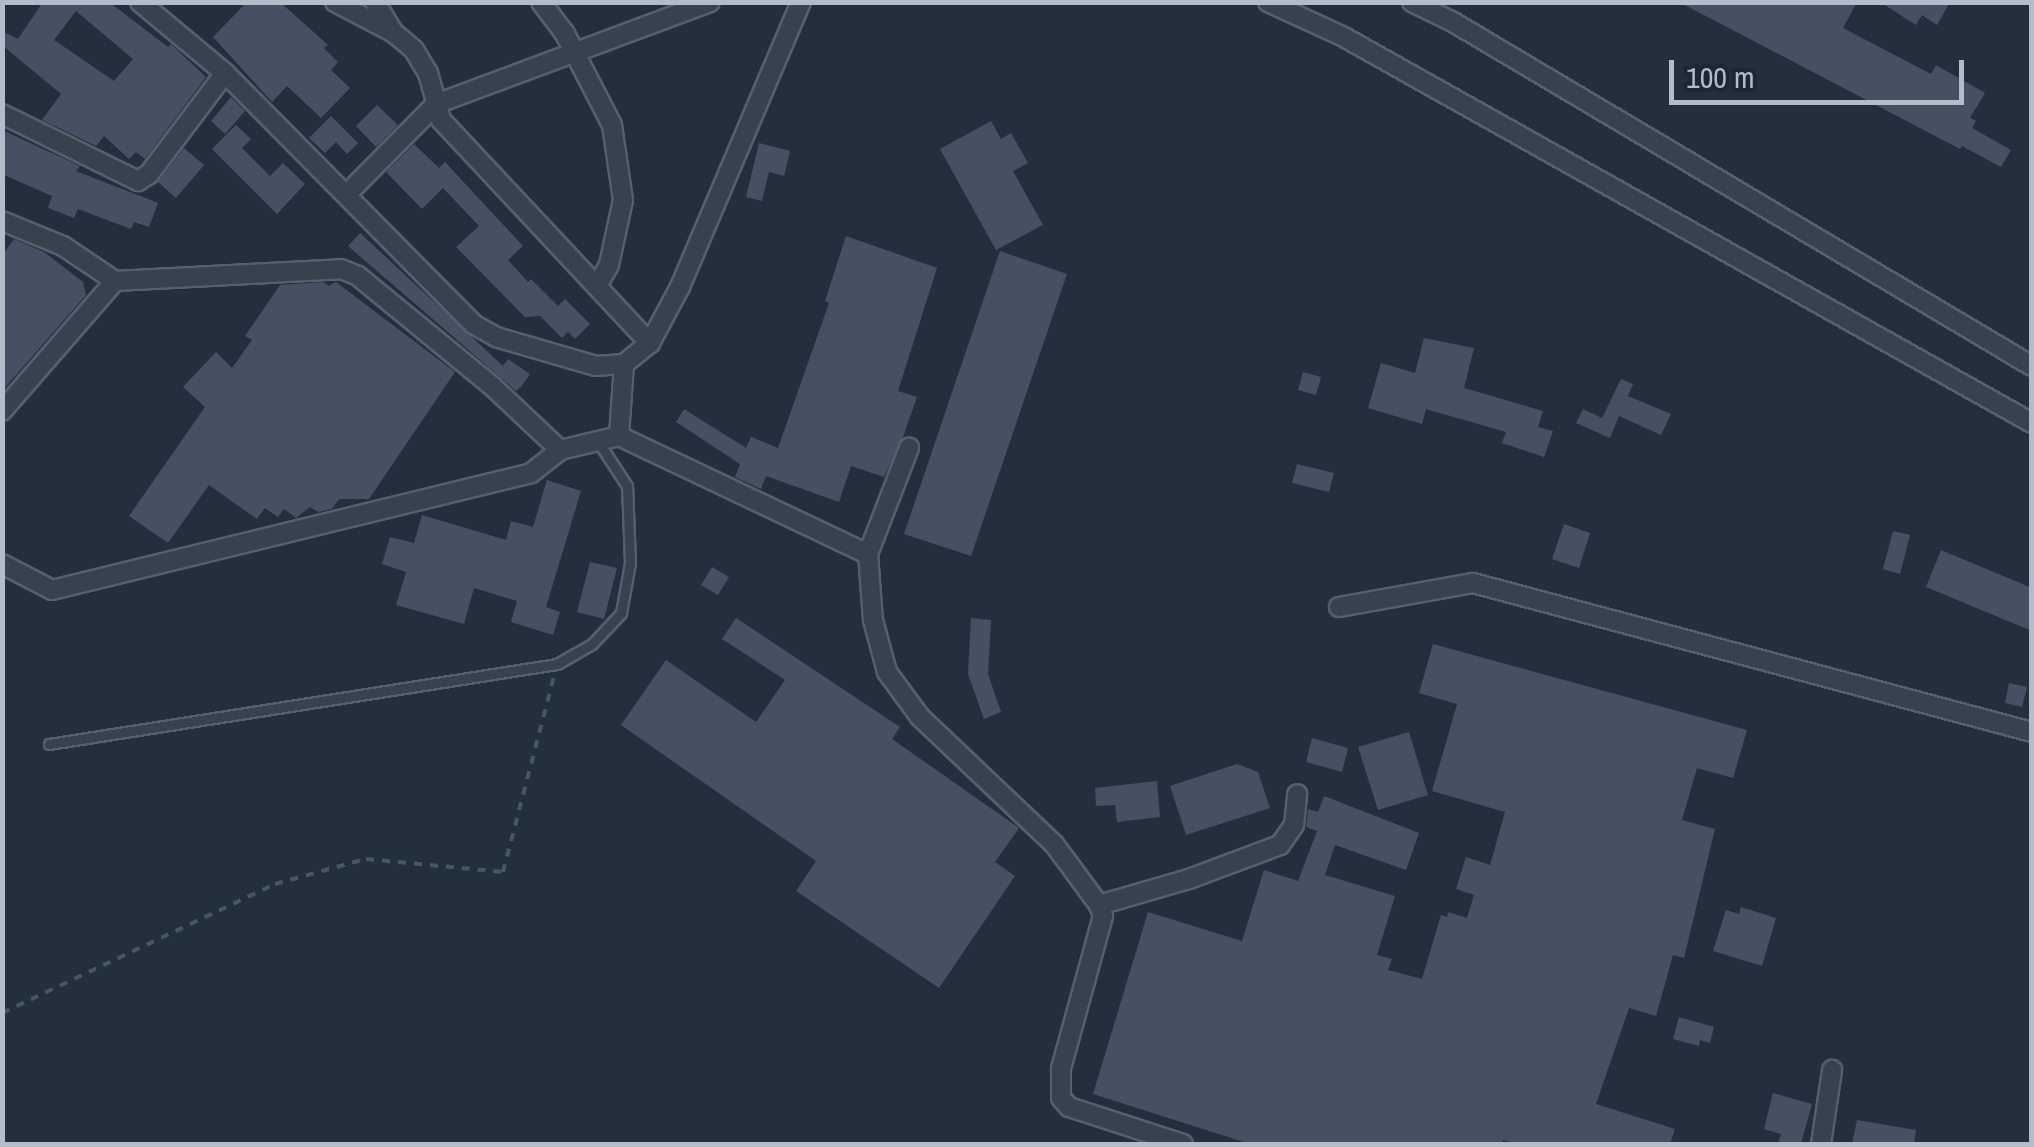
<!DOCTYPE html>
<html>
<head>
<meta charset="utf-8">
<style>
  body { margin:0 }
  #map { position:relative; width:2034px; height:1147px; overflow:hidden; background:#242f3e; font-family:"Archivo Narrow",sans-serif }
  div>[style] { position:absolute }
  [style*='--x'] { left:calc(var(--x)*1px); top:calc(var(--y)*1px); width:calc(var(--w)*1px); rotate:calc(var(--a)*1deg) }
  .building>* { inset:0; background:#455162 }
  .path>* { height:4px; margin-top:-2px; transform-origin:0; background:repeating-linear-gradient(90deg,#44595c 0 8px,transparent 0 16px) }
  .roads { filter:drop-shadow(2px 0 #565f6c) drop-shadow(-2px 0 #565f6c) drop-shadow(0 2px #565f6c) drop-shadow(0 -2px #565f6c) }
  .lane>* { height:9px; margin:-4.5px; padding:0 4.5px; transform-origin:4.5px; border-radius:4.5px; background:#38414e }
  .street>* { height:18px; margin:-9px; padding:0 9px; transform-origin:9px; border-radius:9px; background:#38414e }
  span { translate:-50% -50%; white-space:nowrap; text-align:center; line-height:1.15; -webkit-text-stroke:10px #1d2633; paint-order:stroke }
  .frame { position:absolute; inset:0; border:5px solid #b4bcc9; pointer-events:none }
  .scale { position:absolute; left:1669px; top:60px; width:295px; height:45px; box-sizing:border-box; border:5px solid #b4bcc9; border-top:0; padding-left:12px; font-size:30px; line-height:35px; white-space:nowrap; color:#b4bcc9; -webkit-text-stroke:8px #1d2633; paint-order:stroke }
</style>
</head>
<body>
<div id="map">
  <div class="building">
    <div style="clip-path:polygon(evenodd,43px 2px,109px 2px,168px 47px,171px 44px,206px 77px,145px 159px,136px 152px,129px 159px,104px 136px,96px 146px,42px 120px,61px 94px,2px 45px,2px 31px,18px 39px,43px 2px,76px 11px,133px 59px,114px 81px,54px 40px,76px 11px)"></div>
    <div style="clip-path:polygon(247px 2px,280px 2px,328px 45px,324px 48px,338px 62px,331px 70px,350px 88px,321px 118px,287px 86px,272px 102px,213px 37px)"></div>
    <div style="clip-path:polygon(1679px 2px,1857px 2px,1843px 28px,1931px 74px,1936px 65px,1985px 93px,1970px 118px,1976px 121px,1972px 128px,2011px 150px,2001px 167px,1962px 146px,1960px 149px)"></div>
    <div style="clip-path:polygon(1880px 2px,1950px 2px,1937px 25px,1922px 15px,1916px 25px)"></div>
    <div style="clip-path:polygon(231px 97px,245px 111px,225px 134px,211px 121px)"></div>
    <div style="clip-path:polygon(377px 105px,398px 125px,376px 147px,356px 126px)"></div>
    <div style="clip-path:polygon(331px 116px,358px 143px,347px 154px,336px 142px,325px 153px,309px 138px)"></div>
    <div style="clip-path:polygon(991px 121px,1001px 139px,1011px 133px,1028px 163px,1013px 171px,1043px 225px,996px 250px,940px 149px)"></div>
    <div style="clip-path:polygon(236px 125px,251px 139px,242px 148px,270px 176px,283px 163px,305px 184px,277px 214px,212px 149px)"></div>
    <div style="clip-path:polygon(2px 130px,80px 166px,76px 171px,158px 203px,149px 227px,134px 222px,131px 229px,78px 209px,74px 218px,48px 208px,52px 196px,2px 174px)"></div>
    <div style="clip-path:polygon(759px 143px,790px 151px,784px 176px,769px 172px,762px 201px,746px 197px)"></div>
    <div style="clip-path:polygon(414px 144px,439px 168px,445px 162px,523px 246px,508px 260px,528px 282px,531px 279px,558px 306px,565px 299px,590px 324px,575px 339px,568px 332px,562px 338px,540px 316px,525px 317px,456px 247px,479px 226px,443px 188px,422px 209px,386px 172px)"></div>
    <div style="clip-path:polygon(184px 148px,204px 165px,176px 198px,158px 182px)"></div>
    <div style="clip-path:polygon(360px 233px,503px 366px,508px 359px,530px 374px,521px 387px,516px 391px,348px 246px)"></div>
    <div style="clip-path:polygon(846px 236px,937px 268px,898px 391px,917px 397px,903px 437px,884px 477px,851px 466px,839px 502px,766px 476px,761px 489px,735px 477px,740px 464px,676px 422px,684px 409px,746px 448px,751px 437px,778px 448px,829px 303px,825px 301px)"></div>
    <div style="clip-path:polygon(14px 239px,44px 252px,83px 282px,86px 295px,2px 391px,3px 254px)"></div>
    <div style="clip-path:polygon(1000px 251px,1067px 274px,971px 556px,904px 534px)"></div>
    <div style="clip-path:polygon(323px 282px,329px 286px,336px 282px,455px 372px,369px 499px,339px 499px,332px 509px,318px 512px,310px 507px,296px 518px,284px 509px,278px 517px,265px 508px,257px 519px,209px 485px,168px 543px,129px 516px,205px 407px,183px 387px,216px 352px,232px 368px,252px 340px,245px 336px,280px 285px)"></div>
    <div style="clip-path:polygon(1424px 338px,1474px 348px,1464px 388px,1543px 411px,1538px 427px,1553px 431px,1544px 457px,1502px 443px,1506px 432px,1426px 409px,1422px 424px,1368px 408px,1381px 363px,1415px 373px)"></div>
    <div style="clip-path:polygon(1303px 372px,1321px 377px,1316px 395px,1298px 390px)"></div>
    <div style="clip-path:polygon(1621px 379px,1633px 384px,1628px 396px,1671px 414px,1661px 435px,1619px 416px,1610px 438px,1576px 423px,1583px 409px,1602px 418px)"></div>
    <div style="clip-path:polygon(1297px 464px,1334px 473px,1329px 492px,1292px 483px)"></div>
    <div style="clip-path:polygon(547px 480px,581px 491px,546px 607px,560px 612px,553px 635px,511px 622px,517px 601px,474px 588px,464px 624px,396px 605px,406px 572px,382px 564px,390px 537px,414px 543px,422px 515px,506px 540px,511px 521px,533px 527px)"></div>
    <div style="clip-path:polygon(1564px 524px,1590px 533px,1579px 568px,1552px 559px)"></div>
    <div style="clip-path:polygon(1893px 531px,1910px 535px,1900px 574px,1883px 569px)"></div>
    <div style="clip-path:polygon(1941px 550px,2032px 588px,2032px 631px,1926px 587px)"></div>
    <div style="clip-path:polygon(590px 562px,617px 568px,604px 619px,577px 612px)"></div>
    <div style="clip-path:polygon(712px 567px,729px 577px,718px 595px,701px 585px)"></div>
    <div style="clip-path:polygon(736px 618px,900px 727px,892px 739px,1019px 828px,995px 862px,1015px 876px,939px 988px,796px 891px,816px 861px,621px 725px,666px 660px,756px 722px,785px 680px,722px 639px)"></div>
    <div style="clip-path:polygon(971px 618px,991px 620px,988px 674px,1001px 712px,984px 719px,968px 674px)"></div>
    <div style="clip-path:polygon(1433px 644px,1747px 730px,1733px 778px,1697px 768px,1682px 820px,1715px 829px,1684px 958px,1673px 955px,1656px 1016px,1629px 1008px,1596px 1104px,1675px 1129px,1670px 1144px,1517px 1144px,1503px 1140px,1502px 1144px,1250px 1144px,1093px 1094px,1148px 912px,1242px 941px,1264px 870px,1298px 881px,1317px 831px,1306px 827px,1308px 809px,1318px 812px,1324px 796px,1419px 833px,1406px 870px,1335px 845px,1325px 875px,1395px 896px,1377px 955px,1392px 959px,1388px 970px,1422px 979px,1441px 915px,1447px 917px,1448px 912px,1467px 918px,1474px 895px,1456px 889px,1466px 857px,1490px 865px,1505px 812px,1432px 791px,1457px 704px,1419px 693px)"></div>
    <div style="clip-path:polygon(2009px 683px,2027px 687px,2022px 707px,2005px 703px)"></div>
    <div style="clip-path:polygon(1409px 732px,1428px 795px,1378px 810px,1358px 747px)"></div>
    <div style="clip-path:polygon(1312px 738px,1348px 748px,1342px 772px,1306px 762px)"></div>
    <div style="clip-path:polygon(1237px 764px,1258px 772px,1270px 808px,1186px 835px,1170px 786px)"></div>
    <div style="clip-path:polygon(1157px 781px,1160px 817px,1117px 822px,1115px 805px,1096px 806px,1095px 788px)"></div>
    <div style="clip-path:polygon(1741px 907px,1776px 918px,1762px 966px,1713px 951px,1726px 910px,1739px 914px)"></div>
    <div style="clip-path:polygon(1679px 1017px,1714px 1027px,1710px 1043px,1700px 1040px,1699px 1046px,1673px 1039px)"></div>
    <div style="clip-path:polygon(1773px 1093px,1812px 1104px,1801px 1144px,1778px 1144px,1781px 1134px,1764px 1129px)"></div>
    <div style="clip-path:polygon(1857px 1120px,1916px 1130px,1914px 1144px,1852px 1144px)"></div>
  </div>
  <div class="path">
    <div style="--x:2;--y:1013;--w:302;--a:-25.3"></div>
    <div style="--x:275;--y:884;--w:94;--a:-15.4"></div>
    <div style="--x:366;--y:859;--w:138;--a:5.4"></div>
    <div style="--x:503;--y:872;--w:203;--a:-75.4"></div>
  </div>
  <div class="roads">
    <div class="lane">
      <div style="--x:49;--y:744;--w:514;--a:-8.95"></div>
      <div style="--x:557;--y:664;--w:40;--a:-29.7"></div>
      <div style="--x:592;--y:644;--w:42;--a:-46.9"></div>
      <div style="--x:621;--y:613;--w:51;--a:-79.8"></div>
      <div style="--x:630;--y:563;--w:77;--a:-92.2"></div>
      <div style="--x:627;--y:486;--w:51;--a:-123.1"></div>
    </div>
    <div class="street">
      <div style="--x:140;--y:2;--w:111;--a:39.9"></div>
      <div style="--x:225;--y:73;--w:353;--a:45.3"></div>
      <div style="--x:473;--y:324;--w:26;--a:29"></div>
      <div style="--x:496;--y:337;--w:104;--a:16.2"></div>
      <div style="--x:596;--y:366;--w:28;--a:-4"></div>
      <div style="--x:624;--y:364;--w:33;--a:-39"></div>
      <div style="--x:650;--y:343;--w:64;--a:-61.8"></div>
      <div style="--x:680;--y:287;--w:310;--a:-67"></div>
      <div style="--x:335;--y:2;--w:67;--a:27.7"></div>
      <div style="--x:394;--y:33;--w:26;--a:40"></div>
      <div style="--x:414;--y:50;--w:27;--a:59"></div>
      <div style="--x:428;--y:73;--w:49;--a:74.5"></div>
      <div style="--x:441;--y:120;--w:306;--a:46.9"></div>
      <div style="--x:375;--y:2;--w:35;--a:59"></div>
      <div style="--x:541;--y:2;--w:38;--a:53"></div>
      <div style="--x:564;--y:32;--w:105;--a:62.7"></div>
      <div style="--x:612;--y:125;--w:76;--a:81.7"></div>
      <div style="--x:623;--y:200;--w:66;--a:102.2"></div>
      <div style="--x:609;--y:265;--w:24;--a:120"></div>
      <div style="--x:1268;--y:2;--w:81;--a:24.7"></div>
      <div style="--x:1342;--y:36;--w:791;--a:29.29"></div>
      <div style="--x:1412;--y:2;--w:46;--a:26"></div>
      <div style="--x:1453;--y:22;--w:673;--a:30.72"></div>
      <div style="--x:2;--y:114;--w:152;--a:26.2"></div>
      <div style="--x:138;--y:181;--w:13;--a:-32"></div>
      <div style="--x:149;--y:174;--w:126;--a:-53"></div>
      <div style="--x:347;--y:194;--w:127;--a:-45.3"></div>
      <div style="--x:436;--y:104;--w:292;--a:-20.4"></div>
      <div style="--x:2;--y:221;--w:66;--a:22.3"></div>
      <div style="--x:63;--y:246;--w:63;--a:33.9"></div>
      <div style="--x:115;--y:281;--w:226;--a:-3"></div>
      <div style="--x:341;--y:269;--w:18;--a:22"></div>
      <div style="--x:358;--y:276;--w:173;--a:39.4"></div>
      <div style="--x:492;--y:386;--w:93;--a:43.3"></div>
      <div style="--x:560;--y:450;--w:61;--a:-13.3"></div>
      <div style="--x:624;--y:364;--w:72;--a:94"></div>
      <div style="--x:619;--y:436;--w:276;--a:25.4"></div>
      <div style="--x:868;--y:554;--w:66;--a:85.7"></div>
      <div style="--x:873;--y:620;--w:54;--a:74.9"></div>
      <div style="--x:887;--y:672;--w:56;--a:53.7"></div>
      <div style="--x:920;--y:717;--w:185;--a:43.5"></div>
      <div style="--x:1054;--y:844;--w:76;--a:53.6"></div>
      <div style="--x:1099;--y:905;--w:12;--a:70"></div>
      <div style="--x:1103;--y:916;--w:159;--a:105.4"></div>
      <div style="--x:1061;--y:1069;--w:29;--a:90"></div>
      <div style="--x:1061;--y:1098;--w:12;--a:48"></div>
      <div style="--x:1069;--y:1107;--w:120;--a:18"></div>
      <div style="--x:2;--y:411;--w:172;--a:-49"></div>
      <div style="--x:868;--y:554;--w:114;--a:-68.9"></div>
      <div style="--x:2;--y:564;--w:56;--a:27.5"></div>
      <div style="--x:52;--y:590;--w:493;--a:-13.7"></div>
      <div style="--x:531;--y:473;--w:37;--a:-38"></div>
      <div style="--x:1339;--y:607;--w:136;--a:-10.2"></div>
      <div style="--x:1473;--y:583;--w:579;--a:14.93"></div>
      <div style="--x:1099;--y:905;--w:94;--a:-16.1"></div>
      <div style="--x:1189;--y:879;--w:97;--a:-20.5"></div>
      <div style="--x:1280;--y:845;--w:24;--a:-55"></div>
      <div style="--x:1294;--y:825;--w:31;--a:-84"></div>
      <div style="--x:1821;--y:1144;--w:75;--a:-81.5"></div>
    </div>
  </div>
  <div class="frame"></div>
  <div class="scale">100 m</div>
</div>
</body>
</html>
